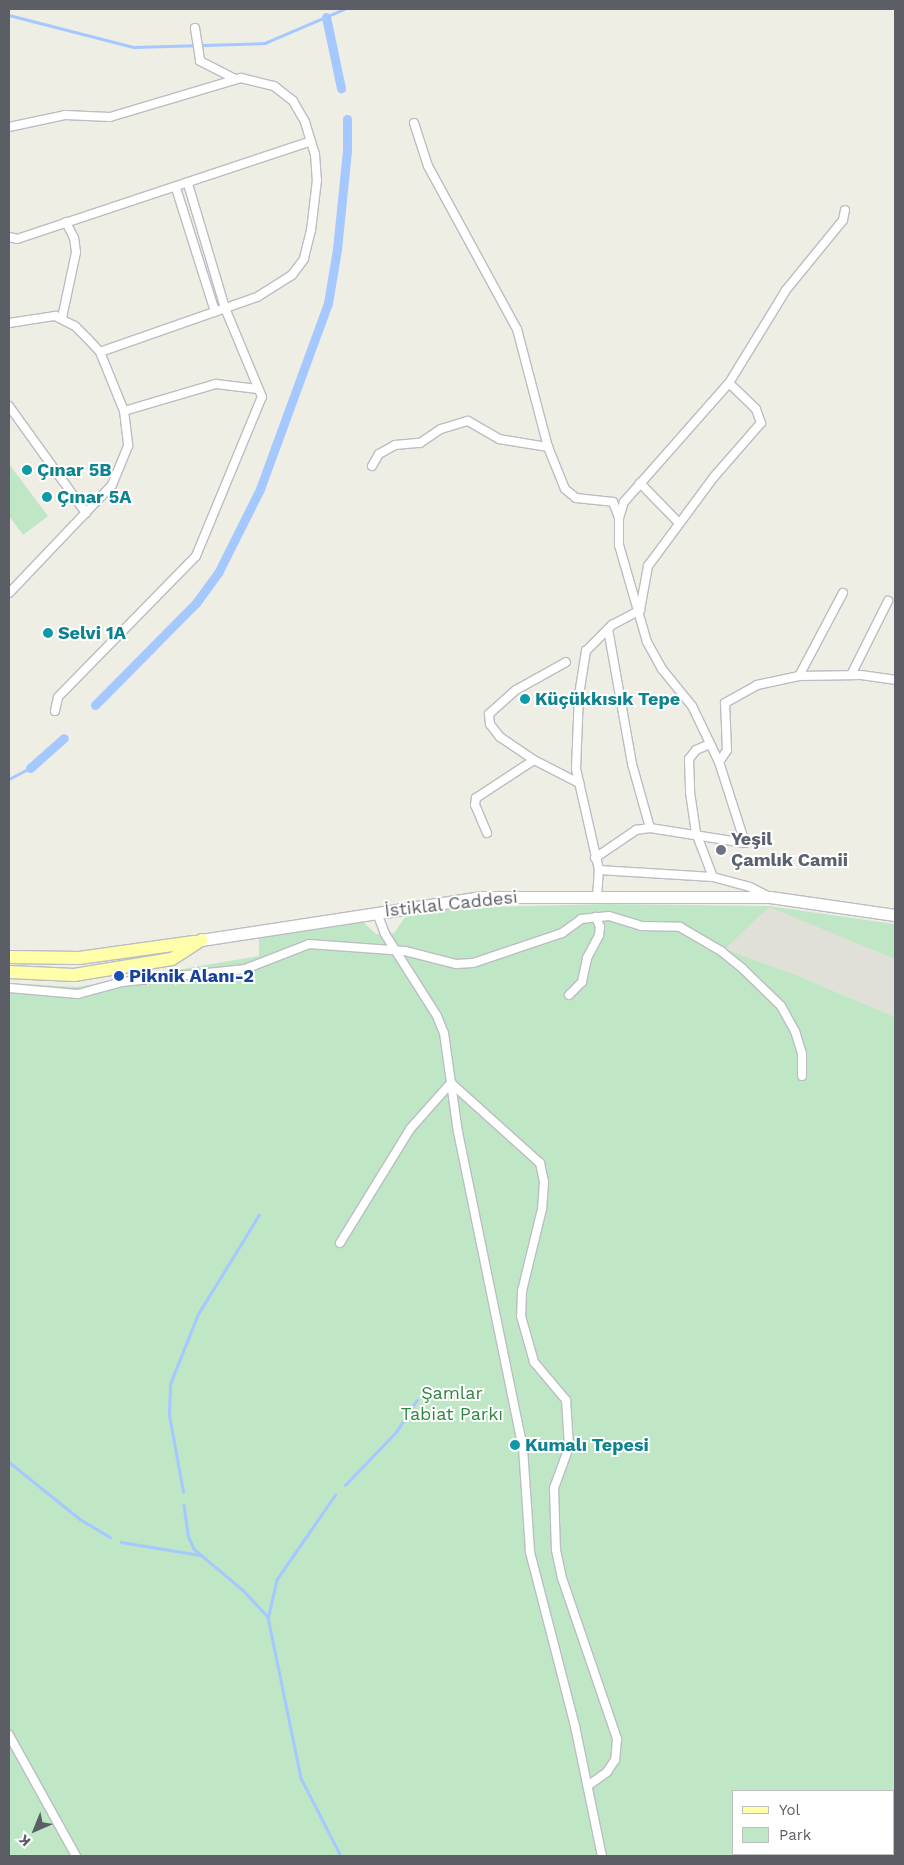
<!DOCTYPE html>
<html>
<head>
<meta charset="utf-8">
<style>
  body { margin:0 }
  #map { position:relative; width:904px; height:1865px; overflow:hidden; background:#efeee4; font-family:"Work Sans",sans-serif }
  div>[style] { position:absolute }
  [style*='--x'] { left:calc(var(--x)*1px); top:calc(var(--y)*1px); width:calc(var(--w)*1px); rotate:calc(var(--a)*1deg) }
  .industrial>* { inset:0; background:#e0e0d8 }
  .green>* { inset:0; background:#bfe7c6 }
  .stream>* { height:2.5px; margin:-1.25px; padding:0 1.25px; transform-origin:1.25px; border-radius:1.25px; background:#a4c8ff }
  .canal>* { height:9px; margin:-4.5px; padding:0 4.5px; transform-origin:4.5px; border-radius:4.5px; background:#a4c8ff }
  .roads { filter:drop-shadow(1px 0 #bbbdc3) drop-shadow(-1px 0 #bbbdc3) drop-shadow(0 1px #bbbdc3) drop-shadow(0 -1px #bbbdc3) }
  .street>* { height:8px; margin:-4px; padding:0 4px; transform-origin:4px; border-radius:4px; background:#fff }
  .secondary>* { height:11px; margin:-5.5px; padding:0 5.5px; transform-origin:5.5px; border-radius:5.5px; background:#fff }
  .primary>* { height:12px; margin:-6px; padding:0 6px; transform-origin:6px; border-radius:6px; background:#ffffa9 }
  .dots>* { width:14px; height:14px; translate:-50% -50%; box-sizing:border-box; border:2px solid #fff; border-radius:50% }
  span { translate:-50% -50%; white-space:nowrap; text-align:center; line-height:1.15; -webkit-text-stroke:4px #fff; paint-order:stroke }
  .culture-label { font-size:18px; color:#0d838f; font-weight:700 }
  .left { translate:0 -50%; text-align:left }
  .worship-label { font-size:18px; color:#5b616d; font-weight:700 }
  .street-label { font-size:18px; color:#5c5e65 }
  .transit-label { font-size:18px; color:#164399; font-weight:700 }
  .park-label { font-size:18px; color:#328644 }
  .frame { position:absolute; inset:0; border:10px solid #5c5e65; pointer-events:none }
  .legend { position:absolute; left:732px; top:1790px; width:162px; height:65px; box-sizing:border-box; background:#fff; border:1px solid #bebfc1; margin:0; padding:6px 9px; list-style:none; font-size:15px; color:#5c5e65 }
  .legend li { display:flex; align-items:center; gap:10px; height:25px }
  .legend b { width:25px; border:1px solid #bebfc1 }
  .north { position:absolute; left:10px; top:1805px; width:50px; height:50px; -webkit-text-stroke:4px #fff; paint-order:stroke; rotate:224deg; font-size:14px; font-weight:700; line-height:20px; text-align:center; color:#5c5e65 }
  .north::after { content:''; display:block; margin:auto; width:18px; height:22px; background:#5c5e65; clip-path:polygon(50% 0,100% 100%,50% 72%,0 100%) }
</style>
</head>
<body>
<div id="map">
  <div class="industrial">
    <div style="clip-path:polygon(769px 906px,895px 959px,895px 1017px,796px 975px,725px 949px)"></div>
  </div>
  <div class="green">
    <div style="clip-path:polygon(9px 464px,48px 516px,23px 535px,9px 516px)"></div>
    <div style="clip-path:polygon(evenodd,608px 904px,769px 906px,895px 924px,895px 959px,769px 907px,725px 949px,796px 975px,895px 1017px,895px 1856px,9px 1856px,9px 983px,77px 987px,259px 956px,259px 938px,363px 922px,376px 934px,394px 933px,406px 916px,455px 908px,608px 904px,733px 1791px,893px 1791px,893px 1854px,733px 1854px,733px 1791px)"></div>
  </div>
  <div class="stream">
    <div style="--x:9;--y:15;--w:129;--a:14.4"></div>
    <div style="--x:134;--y:47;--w:131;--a:-1.7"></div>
    <div style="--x:265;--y:43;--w:86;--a:-23.3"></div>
    <div style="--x:9;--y:779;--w:24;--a:-28"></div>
    <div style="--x:9;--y:1462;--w:91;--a:38.8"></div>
    <div style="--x:80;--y:1519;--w:35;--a:31"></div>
    <div style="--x:345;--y:1485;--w:74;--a:-46.1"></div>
    <div style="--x:396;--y:1432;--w:38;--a:-57"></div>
    <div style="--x:183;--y:1492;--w:78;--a:-100.3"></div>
    <div style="--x:169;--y:1415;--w:31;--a:-88"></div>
    <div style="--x:170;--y:1384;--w:75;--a:-68.2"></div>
    <div style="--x:198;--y:1314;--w:116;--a:-58.4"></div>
    <div style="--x:184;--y:1505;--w:30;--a:82"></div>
    <div style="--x:188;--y:1535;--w:15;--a:67"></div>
    <div style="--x:194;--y:1549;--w:64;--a:39.9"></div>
    <div style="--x:243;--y:1590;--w:37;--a:47"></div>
    <div style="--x:268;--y:1617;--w:164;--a:78.4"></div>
    <div style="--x:301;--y:1778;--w:88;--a:62.9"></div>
    <div style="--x:121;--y:1542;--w:80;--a:9.3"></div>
    <div style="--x:268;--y:1617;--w:39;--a:-77"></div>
    <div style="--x:277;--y:1579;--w:102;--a:-55.4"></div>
  </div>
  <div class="canal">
    <div style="--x:326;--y:17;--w:73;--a:78.1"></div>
    <div style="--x:95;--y:705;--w:144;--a:-45.3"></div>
    <div style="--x:196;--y:603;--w:37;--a:-54"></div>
    <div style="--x:218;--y:573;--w:94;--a:-63.4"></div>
    <div style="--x:260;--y:489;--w:198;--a:-69.9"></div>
    <div style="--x:328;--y:303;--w:55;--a:-80.5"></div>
    <div style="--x:337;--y:249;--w:99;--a:-84.2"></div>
    <div style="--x:347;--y:151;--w:32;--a:-90"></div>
    <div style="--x:30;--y:768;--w:45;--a:-41.4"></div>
  </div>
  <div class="roads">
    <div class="street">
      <div style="--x:195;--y:28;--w:33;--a:81"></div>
      <div style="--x:200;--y:61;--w:39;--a:27"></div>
      <div style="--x:414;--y:123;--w:45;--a:72"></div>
      <div style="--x:428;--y:166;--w:186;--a:61.4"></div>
      <div style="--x:517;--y:329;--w:122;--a:75.3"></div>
      <div style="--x:548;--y:447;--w:45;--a:68"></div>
      <div style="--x:565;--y:489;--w:14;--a:39"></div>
      <div style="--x:576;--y:498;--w:37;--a:6"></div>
      <div style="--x:613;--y:502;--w:17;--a:69"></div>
      <div style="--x:9;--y:127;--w:57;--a:-12.1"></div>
      <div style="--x:65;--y:115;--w:45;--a:2.5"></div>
      <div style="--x:110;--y:117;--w:137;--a:-16.6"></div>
      <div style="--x:241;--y:78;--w:34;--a:14"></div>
      <div style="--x:274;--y:86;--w:24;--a:38"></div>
      <div style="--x:293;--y:101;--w:24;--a:60"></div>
      <div style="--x:305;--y:122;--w:34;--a:73"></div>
      <div style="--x:315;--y:154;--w:26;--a:86"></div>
      <div style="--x:317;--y:180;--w:50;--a:96.8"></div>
      <div style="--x:311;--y:230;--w:30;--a:104"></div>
      <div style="--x:304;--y:259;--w:20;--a:127"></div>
      <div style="--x:292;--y:275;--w:41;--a:147.8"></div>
      <div style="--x:257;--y:297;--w:166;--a:160.7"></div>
      <div style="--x:176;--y:188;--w:130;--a:72.5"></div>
      <div style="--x:9;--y:237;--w:8;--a:14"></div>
      <div style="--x:17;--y:239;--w:310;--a:-18.4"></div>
      <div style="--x:62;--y:318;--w:67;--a:-78"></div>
      <div style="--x:76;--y:252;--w:14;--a:-98"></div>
      <div style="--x:74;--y:238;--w:18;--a:-117"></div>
      <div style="--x:9;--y:323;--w:47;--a:-8.7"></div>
      <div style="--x:55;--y:316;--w:22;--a:27"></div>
      <div style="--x:75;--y:326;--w:17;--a:45"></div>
      <div style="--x:87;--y:338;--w:19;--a:47"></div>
      <div style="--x:100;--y:352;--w:64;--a:67.9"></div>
      <div style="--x:124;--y:411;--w:35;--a:83"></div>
      <div style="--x:128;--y:446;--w:42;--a:112.3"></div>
      <div style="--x:112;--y:485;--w:149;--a:133.6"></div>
      <div style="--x:9;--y:406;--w:132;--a:54.3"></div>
      <div style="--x:124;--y:411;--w:96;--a:-16.4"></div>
      <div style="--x:216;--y:384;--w:42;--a:6.8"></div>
      <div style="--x:372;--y:466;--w:14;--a:-60"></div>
      <div style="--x:379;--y:454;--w:18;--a:-29"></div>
      <div style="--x:395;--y:445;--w:25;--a:-5"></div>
      <div style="--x:420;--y:443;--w:25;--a:-34"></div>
      <div style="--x:441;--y:429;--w:28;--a:-17"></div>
      <div style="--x:468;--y:421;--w:36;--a:30"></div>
      <div style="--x:499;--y:439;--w:50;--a:9.3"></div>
      <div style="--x:640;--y:483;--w:56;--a:45.7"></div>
      <div style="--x:608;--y:629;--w:137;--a:79.9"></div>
      <div style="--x:632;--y:764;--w:66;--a:74.3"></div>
      <div style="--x:851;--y:675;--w:83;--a:-63.4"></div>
      <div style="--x:799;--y:676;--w:94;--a:-62.1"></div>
      <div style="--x:55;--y:711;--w:14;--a:-78"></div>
      <div style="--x:58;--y:697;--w:197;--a:-45.6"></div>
      <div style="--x:196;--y:556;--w:172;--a:-67.5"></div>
      <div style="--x:262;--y:397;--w:96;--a:-112.6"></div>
      <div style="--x:225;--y:308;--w:129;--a:-106.6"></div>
      <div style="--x:710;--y:744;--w:15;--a:157"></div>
      <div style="--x:696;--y:750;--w:11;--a:128"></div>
      <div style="--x:689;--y:759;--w:33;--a:88"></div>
      <div style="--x:690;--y:792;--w:41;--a:81.7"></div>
      <div style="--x:696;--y:833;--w:47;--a:68.9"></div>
      <div style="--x:534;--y:760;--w:41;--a:-145.9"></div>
      <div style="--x:500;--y:737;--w:16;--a:-128"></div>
      <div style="--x:490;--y:724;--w:10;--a:-96"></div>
      <div style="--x:489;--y:714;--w:36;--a:-42"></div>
      <div style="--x:516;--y:690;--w:57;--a:-29.2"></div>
      <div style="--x:719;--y:762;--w:14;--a:-56"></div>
      <div style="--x:727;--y:750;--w:47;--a:-92.4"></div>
      <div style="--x:725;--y:703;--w:37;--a:-29"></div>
      <div style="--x:757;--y:685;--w:43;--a:-12.1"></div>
      <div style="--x:799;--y:676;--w:62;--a:-0.9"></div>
      <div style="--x:861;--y:675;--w:34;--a:8"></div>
      <div style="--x:487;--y:833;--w:30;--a:-113"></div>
      <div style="--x:475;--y:805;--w:7;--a:-82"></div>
      <div style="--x:476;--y:798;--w:69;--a:-33.2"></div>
      <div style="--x:534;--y:760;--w:51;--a:27.1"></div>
      <div style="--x:595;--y:858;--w:50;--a:-34.3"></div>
      <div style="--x:636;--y:830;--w:14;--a:-8"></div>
      <div style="--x:650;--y:828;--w:96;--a:9"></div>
      <div style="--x:745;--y:843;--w:85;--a:-107.8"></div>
      <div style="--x:719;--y:762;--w:62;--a:-115.7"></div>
      <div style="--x:692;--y:706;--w:48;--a:-129"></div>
      <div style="--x:662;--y:669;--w:31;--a:-119"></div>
      <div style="--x:647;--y:642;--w:101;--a:-106.1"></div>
      <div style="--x:619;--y:545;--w:27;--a:-90"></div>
      <div style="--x:619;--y:518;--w:17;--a:-73"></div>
      <div style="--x:624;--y:502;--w:159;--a:-48.6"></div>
      <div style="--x:729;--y:383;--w:109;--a:-58.5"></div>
      <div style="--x:786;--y:290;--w:90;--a:-50.8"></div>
      <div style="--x:843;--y:220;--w:10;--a:-79"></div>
      <div style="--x:599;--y:870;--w:114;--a:3.5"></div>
      <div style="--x:713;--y:877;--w:38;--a:15"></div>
      <div style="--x:750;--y:887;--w:20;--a:27"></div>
      <div style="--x:597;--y:897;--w:27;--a:-86"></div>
      <div style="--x:599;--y:870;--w:104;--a:-102.8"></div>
      <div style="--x:576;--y:769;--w:74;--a:-87.7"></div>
      <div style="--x:579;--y:695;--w:45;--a:-81"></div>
      <div style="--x:586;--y:651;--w:37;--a:-45"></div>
      <div style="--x:612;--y:625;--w:32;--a:-28"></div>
      <div style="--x:640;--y:610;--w:45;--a:-79.7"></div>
      <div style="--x:648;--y:566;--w:109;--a:-53.5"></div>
      <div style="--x:713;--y:478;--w:73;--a:-48.9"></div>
      <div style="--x:761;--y:423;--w:15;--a:-110"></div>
      <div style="--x:756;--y:409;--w:37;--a:-136"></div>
      <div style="--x:377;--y:913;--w:22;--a:69"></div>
      <div style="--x:385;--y:934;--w:97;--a:57.6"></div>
      <div style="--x:437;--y:1016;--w:18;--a:68"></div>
      <div style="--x:444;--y:1033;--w:100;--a:82"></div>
      <div style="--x:458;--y:1132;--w:323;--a:78.4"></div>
      <div style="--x:523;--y:1448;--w:104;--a:86.1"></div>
      <div style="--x:530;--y:1552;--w:180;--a:75.5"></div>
      <div style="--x:575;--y:1726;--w:133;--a:78.3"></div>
      <div style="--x:9;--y:988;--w:69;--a:5"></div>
      <div style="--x:78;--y:994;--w:46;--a:-15.3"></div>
      <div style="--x:122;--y:982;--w:124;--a:-6"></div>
      <div style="--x:245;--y:969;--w:69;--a:-21.3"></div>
      <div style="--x:309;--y:944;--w:96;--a:4.2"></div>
      <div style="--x:405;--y:951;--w:53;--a:14.3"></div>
      <div style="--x:456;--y:964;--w:17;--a:-3"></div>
      <div style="--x:473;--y:963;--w:94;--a:-18.6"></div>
      <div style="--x:562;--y:933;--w:24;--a:-36"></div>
      <div style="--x:581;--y:919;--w:28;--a:-6"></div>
      <div style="--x:609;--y:916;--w:34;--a:17"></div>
      <div style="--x:641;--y:926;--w:39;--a:1"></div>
      <div style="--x:680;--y:927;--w:48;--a:30.3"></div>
      <div style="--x:721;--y:951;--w:28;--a:39"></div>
      <div style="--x:743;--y:969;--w:53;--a:44.2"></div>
      <div style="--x:781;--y:1006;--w:29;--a:61"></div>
      <div style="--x:795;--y:1031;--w:24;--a:73"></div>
      <div style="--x:802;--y:1054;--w:22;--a:90"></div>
      <div style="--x:569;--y:995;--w:18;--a:-45"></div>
      <div style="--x:582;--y:982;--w:25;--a:-78"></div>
      <div style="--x:587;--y:958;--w:26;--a:-62"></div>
      <div style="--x:599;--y:935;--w:8;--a:-83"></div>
      <div style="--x:600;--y:927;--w:11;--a:-112"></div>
      <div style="--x:340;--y:1243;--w:134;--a:-58.4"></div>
      <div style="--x:410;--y:1129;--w:62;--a:-48.3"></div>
      <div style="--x:451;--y:1083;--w:120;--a:42"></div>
      <div style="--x:540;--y:1163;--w:19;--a:78"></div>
      <div style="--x:544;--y:1182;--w:27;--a:94"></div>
      <div style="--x:542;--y:1209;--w:84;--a:103.7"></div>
      <div style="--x:522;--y:1291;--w:25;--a:92"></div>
      <div style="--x:521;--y:1316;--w:48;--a:74.2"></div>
      <div style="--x:534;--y:1362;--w:50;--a:49.9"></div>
      <div style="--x:566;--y:1400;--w:47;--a:86.3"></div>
      <div style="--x:569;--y:1447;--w:44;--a:110.1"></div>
      <div style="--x:554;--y:1488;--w:62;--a:88.2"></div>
      <div style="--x:556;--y:1550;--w:29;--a:78"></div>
      <div style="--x:562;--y:1578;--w:170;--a:71.1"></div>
      <div style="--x:617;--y:1739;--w:21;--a:95"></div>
      <div style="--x:615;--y:1760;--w:14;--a:124"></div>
      <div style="--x:607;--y:1772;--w:24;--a:144"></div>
      <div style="--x:9;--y:1735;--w:138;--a:61"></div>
    </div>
    <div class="secondary">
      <div style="--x:201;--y:940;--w:284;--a:-8.7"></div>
      <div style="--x:482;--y:897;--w:288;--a:0"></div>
      <div style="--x:770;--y:897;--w:126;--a:8.2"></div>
    </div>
    <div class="primary">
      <div style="--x:9;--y:957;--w:70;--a:0.8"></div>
      <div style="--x:79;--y:958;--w:116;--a:-7.9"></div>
      <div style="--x:9;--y:972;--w:65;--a:2.6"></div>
      <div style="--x:74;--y:975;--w:99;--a:-9.3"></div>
      <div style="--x:172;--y:959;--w:35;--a:-33"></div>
    </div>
  </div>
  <div class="dots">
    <div style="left:27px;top:470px;background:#0f9aa8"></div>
    <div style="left:47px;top:497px;background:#0f9aa8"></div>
    <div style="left:48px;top:633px;background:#0f9aa8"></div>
    <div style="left:525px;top:699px;background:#0f9aa8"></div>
    <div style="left:721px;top:850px;background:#6b7280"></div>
    <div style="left:119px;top:976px;background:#1a4fb4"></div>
    <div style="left:515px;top:1445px;background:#0f9aa8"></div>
  </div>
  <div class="culture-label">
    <span class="left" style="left:37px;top:470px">Çınar 5B</span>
    <span class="left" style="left:57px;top:497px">Çınar 5A</span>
    <span class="left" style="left:58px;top:633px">Selvi 1A</span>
    <span class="left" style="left:535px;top:699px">Küçükkısık Tepe</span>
    <span class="left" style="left:525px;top:1445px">Kumalı Tepesi</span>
  </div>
  <div class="worship-label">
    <span class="left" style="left:731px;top:850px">Yeşil<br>Çamlık Camii</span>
  </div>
  <div class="street-label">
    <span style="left:451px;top:904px;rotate:-6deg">İstiklal Caddesi</span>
  </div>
  <div class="transit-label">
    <span class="left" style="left:129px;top:976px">Piknik Alanı-2</span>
  </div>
  <div class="park-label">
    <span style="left:452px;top:1404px">Şamlar<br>Tabiat Parkı</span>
  </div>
  <div class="frame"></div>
  <ul class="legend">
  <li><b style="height:6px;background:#ffffa9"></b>Yol</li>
  <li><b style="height:14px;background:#bfe7c6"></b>Park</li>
  </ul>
  <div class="north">K</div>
</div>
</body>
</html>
